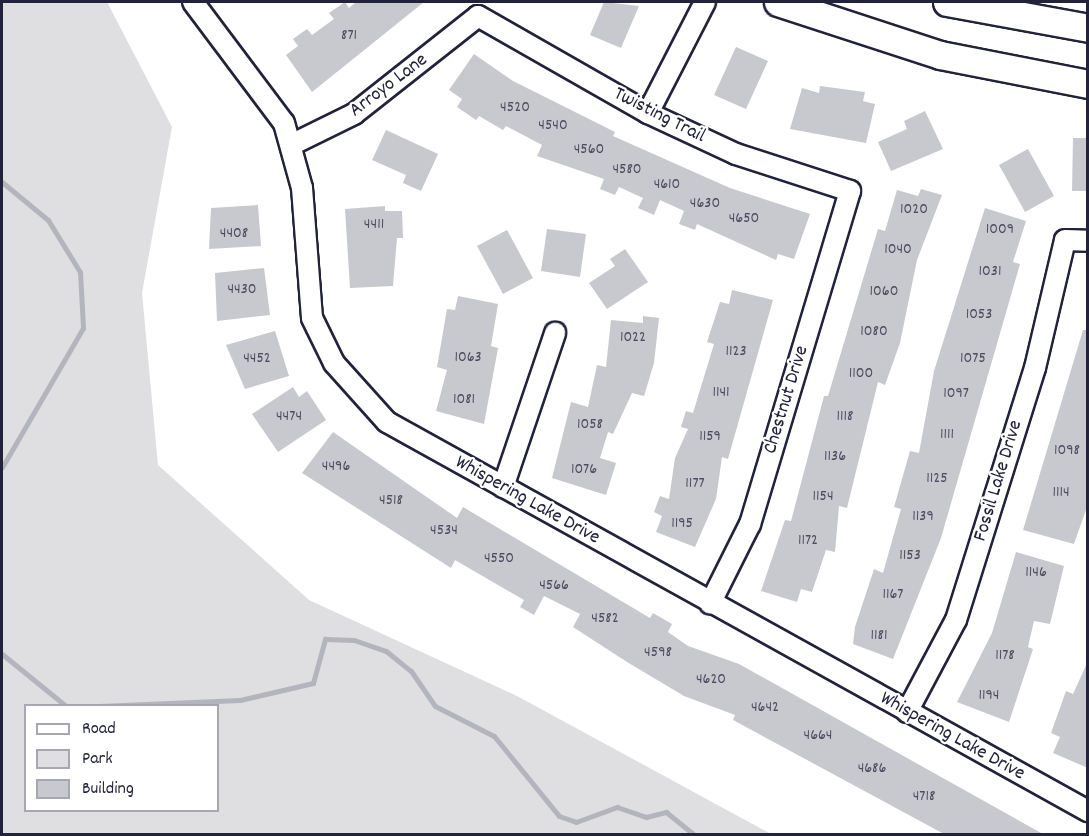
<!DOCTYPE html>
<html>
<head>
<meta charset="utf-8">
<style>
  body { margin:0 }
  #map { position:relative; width:1089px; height:836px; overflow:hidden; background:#fff; font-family:Dekko,sans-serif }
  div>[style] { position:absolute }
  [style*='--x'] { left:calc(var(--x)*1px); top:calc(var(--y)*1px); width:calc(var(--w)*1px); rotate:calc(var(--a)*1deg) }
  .green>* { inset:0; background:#dfdfe2 }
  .stream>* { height:5px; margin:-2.5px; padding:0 2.5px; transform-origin:2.5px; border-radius:2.5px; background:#b4b4bc }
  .building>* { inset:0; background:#c8c8cf }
  .roads { filter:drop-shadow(2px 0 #22223b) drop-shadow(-2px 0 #22223b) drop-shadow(0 2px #22223b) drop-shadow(0 -2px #22223b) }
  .minor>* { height:20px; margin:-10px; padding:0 10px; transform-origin:10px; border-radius:10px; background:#fff }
  .secondary>* { height:27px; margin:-13.5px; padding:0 13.5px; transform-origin:13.5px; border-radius:13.5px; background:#fff }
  span { translate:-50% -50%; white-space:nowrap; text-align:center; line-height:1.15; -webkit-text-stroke:4.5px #fff; paint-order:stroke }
  .number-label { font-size:16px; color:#4c4c60 }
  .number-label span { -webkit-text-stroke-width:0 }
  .street-label { font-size:20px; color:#22223b }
  .frame { position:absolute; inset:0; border:3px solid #22223b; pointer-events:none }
  .legend { position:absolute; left:24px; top:704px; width:195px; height:108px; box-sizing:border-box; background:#fff; border:2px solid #a7a7b1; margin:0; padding:8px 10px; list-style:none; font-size:18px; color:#22223b }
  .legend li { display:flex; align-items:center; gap:12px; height:30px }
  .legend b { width:30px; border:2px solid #a7a7b1 }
</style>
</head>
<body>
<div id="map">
  <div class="green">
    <div style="clip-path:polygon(evenodd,2px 2px,107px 2px,172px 127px,142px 293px,158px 465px,309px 600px,517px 696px,771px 834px,2px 834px,2px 2px,26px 706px,218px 706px,218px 810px,26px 810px,26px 706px)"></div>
  </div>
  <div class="stream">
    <div style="--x:2;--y:182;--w:60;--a:39.6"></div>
    <div style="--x:48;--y:220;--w:61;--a:58.4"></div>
    <div style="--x:80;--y:272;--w:56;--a:86.9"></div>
    <div style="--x:83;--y:328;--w:161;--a:120.2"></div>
    <div style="--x:2;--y:654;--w:82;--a:39.1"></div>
    <div style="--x:99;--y:706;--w:141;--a:-2.4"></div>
    <div style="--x:240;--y:700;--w:75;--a:-13.1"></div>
    <div style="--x:313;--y:683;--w:46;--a:-74.7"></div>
    <div style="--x:325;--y:639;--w:29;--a:2"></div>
    <div style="--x:354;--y:640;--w:34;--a:19"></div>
    <div style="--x:386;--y:651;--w:32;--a:39"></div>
    <div style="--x:411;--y:671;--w:42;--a:55.6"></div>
    <div style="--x:435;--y:706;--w:66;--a:27"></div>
    <div style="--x:494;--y:736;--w:103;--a:50.9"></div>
    <div style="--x:559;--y:816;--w:18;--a:19"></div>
    <div style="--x:576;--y:822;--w:44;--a:-20.1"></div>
    <div style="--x:617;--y:807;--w:31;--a:19"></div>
    <div style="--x:646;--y:817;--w:21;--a:-14"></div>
    <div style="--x:666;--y:812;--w:35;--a:39"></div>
  </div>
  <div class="building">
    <div style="clip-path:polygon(345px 2px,349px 8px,356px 2px,424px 2px,312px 92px,286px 55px,298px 46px,293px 39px,307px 29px,312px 35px,334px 19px,329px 13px)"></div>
    <div style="clip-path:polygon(604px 2px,639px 6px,621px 48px,590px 35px)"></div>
    <div style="clip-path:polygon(736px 47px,768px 61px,746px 109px,714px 95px)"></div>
    <div style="clip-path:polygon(474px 54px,513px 81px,615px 132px,613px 136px,730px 188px,810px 214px,794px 259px,778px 254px,776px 260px,697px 224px,695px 230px,679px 224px,684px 211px,660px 200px,654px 215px,638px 208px,643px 198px,619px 187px,615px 195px,600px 189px,604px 179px,537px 156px,542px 145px,506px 126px,503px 130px,479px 116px,476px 120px,457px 107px,462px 99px,449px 90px)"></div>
    <div style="clip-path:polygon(820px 86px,865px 92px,863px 101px,875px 104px,866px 143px,790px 129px,802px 88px,819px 93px)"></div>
    <div style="clip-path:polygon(925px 111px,943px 149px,891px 171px,878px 142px,907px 129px,904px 121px)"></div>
    <div style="clip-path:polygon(386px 130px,438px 154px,421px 191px,403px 183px,406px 175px,372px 160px)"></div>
    <div style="clip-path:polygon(1073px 138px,1088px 138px,1088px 191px,1072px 191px)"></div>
    <div style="clip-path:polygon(1028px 149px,1054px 196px,1025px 212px,999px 165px)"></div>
    <div style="clip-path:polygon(921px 189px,942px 195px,917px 260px,900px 343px,885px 385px,878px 382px,847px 508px,839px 506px,835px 552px,826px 550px,812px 592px,801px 589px,797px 602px,761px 591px,785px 520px,791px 521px,824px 396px,828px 396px,878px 229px,885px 231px,897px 190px,918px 196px)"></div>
    <div style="clip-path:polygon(258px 205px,261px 246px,209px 249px,211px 208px)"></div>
    <div style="clip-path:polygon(385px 206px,385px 211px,402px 211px,403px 238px,397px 238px,393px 286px,350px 288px,345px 209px)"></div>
    <div style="clip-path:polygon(985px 208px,1026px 221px,1013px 262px,1020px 264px,941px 538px,893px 659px,853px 644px,855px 627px,874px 569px,883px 573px,901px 509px,894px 507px,910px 451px,919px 453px,934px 371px)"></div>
    <div style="clip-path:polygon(547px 229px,586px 234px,580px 277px,541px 271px)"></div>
    <div style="clip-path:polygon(507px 230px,533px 278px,503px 294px,477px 246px)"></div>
    <div style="clip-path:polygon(625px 249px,648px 282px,607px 309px,589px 283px,615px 266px,610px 259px)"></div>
    <div style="clip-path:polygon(264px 268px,270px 315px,217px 321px,215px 273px)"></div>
    <div style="clip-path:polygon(732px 290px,773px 300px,728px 459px,722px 457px,716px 499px,695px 547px,656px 532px,662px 516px,654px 512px,660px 496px,669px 499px,675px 458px,688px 429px,681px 427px,686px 411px,693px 413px,714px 344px,707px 342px,720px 302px,729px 304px)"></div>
    <div style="clip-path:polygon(458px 296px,498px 304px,491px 346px,498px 348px,484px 424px,436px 411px,447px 370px,437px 367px,447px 309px,455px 310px)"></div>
    <div style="clip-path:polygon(643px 316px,659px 318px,654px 363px,644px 396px,632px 393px,613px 434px,608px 432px,600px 458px,616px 463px,606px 495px,552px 478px,571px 402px,588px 407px,597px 365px,606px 367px,611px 320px,643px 323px)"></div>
    <div style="clip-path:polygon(1083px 330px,1088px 330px,1088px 504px,1074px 544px,1023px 530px)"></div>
    <div style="clip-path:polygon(275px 331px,289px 376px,245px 389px,226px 345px)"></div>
    <div style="clip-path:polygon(293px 387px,299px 397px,307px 391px,326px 420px,278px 452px,252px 414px)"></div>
    <div style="clip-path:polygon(333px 432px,457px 518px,463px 507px,650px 618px,653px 613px,672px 624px,668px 632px,688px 646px,739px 664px,1043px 834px,944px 834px,733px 720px,735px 715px,684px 696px,627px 662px,573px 627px,580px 614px,544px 596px,534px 615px,520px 607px,524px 600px,455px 560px,451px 568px,302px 473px)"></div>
    <div style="clip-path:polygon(1016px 552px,1064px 566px,1050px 624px,1034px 621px,1028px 647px,1033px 649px,1009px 722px,957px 702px,992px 633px)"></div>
    <div style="clip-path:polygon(1088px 661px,1088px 768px,1053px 753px,1060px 737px,1051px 733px,1066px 691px,1073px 694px)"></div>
  </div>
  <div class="roads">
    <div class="minor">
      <div style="--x:193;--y:2;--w:151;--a:53.1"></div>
      <div style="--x:284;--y:123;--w:67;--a:74.5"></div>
      <div style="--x:302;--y:188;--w:130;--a:85.6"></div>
      <div style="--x:312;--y:318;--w:50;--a:63.9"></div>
      <div style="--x:334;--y:363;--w:79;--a:48.1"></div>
      <div style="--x:387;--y:422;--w:802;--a:29.03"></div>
      <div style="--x:648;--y:113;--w:125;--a:-62.8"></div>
      <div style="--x:293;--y:144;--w:68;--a:-26.2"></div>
      <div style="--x:354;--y:114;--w:158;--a:-38.3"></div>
      <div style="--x:478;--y:16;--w:196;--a:29.7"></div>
      <div style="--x:648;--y:113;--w:97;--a:25"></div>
      <div style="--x:736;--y:154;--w:120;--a:18"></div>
      <div style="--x:850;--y:191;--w:348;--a:106.7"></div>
      <div style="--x:750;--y:524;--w:89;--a:116.6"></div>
      <div style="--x:503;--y:487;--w:163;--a:-71.3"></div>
      <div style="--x:907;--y:712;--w:104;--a:-62"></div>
      <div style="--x:956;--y:620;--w:264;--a:-72.6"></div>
      <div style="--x:1035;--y:368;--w:131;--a:-76.8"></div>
      <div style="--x:1065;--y:240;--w:23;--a:2"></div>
    </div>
    <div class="secondary">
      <div style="--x:778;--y:2;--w:170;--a:18.1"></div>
      <div style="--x:940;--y:55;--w:151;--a:11.1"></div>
      <div style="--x:947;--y:2;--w:143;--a:10.4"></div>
    </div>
  </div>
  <div class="number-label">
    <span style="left:349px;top:36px">871</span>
    <span style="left:515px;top:108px">4520</span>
    <span style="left:553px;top:126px">4540</span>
    <span style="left:589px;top:150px">4560</span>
    <span style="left:627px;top:170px">4580</span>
    <span style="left:667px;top:185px">4610</span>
    <span style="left:705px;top:204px">4630</span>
    <span style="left:914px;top:210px">1020</span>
    <span style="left:744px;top:219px">4650</span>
    <span style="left:374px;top:225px">4411</span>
    <span style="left:1000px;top:230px">1009</span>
    <span style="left:234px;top:234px">4408</span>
    <span style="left:898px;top:250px">1040</span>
    <span style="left:990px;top:272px">1031</span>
    <span style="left:242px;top:290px">4430</span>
    <span style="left:884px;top:292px">1060</span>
    <span style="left:979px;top:315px">1053</span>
    <span style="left:874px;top:332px">1080</span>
    <span style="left:633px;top:338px">1022</span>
    <span style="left:736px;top:352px">1123</span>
    <span style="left:468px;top:358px">1063</span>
    <span style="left:257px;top:359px">4452</span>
    <span style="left:973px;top:359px">1075</span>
    <span style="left:861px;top:374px">1100</span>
    <span style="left:721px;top:393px">1141</span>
    <span style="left:956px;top:394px">1097</span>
    <span style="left:464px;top:400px">1081</span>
    <span style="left:289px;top:417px">4474</span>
    <span style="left:845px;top:417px">1118</span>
    <span style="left:590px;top:425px">1058</span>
    <span style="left:947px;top:435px">1111</span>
    <span style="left:710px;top:437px">1159</span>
    <span style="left:1067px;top:451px">1098</span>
    <span style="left:835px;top:457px">1136</span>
    <span style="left:336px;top:467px">4496</span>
    <span style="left:584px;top:470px">1076</span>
    <span style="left:937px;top:479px">1125</span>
    <span style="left:695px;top:484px">1177</span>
    <span style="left:1061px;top:493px">1114</span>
    <span style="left:823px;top:497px">1154</span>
    <span style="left:391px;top:501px">4518</span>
    <span style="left:923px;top:517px">1139</span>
    <span style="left:682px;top:524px">1195</span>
    <span style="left:444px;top:531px">4534</span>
    <span style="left:808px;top:541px">1172</span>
    <span style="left:910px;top:556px">1153</span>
    <span style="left:499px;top:559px">4550</span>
    <span style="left:1036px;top:573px">1146</span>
    <span style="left:554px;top:586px">4566</span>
    <span style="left:893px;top:595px">1167</span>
    <span style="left:605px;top:619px">4582</span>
    <span style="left:879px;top:636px">1181</span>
    <span style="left:658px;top:653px">4598</span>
    <span style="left:1005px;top:656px">1178</span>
    <span style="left:711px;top:680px">4620</span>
    <span style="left:989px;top:696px">1194</span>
    <span style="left:765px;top:708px">4642</span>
    <span style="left:818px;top:736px">4664</span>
    <span style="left:872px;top:769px">4686</span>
    <span style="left:924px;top:797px">4718</span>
  </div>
  <div class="street-label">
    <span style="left:389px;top:86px;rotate:-37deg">Arroyo Lane</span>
    <span style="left:659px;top:116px;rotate:27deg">Twisting Trail</span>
    <span style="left:787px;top:400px;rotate:-73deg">Chestnut Drive</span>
    <span style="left:999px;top:481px;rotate:-73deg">Fossil Lake Drive</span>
    <span style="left:527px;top:501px;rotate:29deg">Whispering Lake Drive</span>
    <span style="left:952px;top:737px;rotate:29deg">Whispering Lake Drive</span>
  </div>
  <div class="frame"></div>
  <ul class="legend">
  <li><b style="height:8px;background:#fff"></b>Road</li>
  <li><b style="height:16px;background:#dfdfe2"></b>Park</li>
  <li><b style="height:16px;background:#c8c8cf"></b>Building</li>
  </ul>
</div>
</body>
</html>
